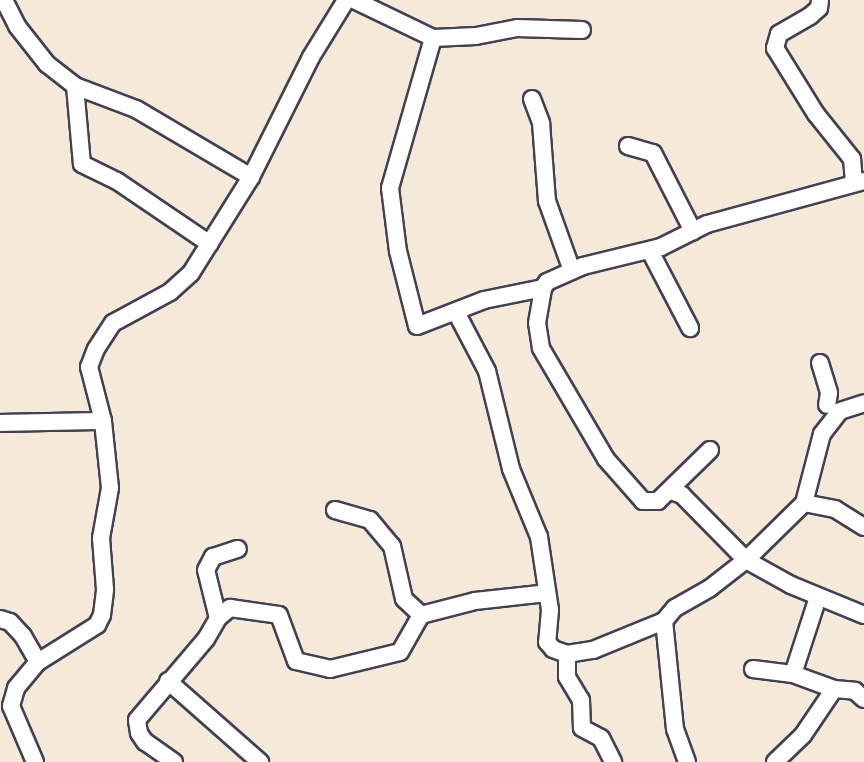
<!DOCTYPE html>
<html>
<head>
<meta charset="utf-8">
<style>
  body { margin:0 }
  #map { position:relative; width:864px; height:762px; overflow:hidden; background:#f5eada; font-family:Mynerve,sans-serif }
  div>[style] { position:absolute }
  [style*='--x'] { left:calc(var(--x)*1px); top:calc(var(--y)*1px); width:calc(var(--w)*1px); rotate:calc(var(--a)*1deg) }
  .roads { filter:drop-shadow(2px 0 #424053) drop-shadow(-2px 0 #424053) drop-shadow(0 2px #424053) drop-shadow(0 -2px #424053) }
  .minor>* { height:16px; margin:-8px; padding:0 8px; transform-origin:8px; border-radius:8px; background:#fff }
  span { translate:-50% -50%; white-space:nowrap; text-align:center; line-height:1.15; -webkit-text-stroke:5px #f6f6f2; paint-order:stroke }
</style>
</head>
<body>
<div id="map">
  <div class="roads">
    <div class="minor">
      <div style="--x:4;--y:0;--w:29;--a:63"></div>
      <div style="--x:17;--y:26;--w:48;--a:51.7"></div>
      <div style="--x:47;--y:64;--w:36;--a:38"></div>
      <div style="--x:75;--y:86;--w:78;--a:84.9"></div>
      <div style="--x:82;--y:164;--w:39;--a:26"></div>
      <div style="--x:117;--y:181;--w:112;--a:34.1"></div>
      <div style="--x:354;--y:0;--w:88;--a:25.7"></div>
      <div style="--x:433;--y:38;--w:43;--a:-2.7"></div>
      <div style="--x:476;--y:36;--w:42;--a:-11"></div>
      <div style="--x:517;--y:28;--w:65;--a:1.8"></div>
      <div style="--x:820;--y:0;--w:8;--a:97"></div>
      <div style="--x:819;--y:8;--w:12;--a:138"></div>
      <div style="--x:810;--y:16;--w:36;--a:150"></div>
      <div style="--x:779;--y:34;--w:15;--a:106"></div>
      <div style="--x:775;--y:48;--w:78;--a:58.2"></div>
      <div style="--x:816;--y:114;--w:58;--a:51.3"></div>
      <div style="--x:852;--y:159;--w:23;--a:85"></div>
      <div style="--x:433;--y:38;--w:156;--a:106"></div>
      <div style="--x:390;--y:188;--w:64;--a:82.8"></div>
      <div style="--x:398;--y:251;--w:77;--a:75.8"></div>
      <div style="--x:417;--y:326;--w:72;--a:-21.2"></div>
      <div style="--x:484;--y:300;--w:60;--a:-11.5"></div>
      <div style="--x:75;--y:86;--w:65;--a:20.7"></div>
      <div style="--x:136;--y:109;--w:134;--a:30.6"></div>
      <div style="--x:532;--y:99;--w:26;--a:69"></div>
      <div style="--x:541;--y:123;--w:78;--a:85.6"></div>
      <div style="--x:547;--y:201;--w:74;--a:70.3"></div>
      <div style="--x:628;--y:146;--w:26;--a:16"></div>
      <div style="--x:653;--y:153;--w:88;--a:62.9"></div>
      <div style="--x:650;--y:251;--w:87;--a:62.5"></div>
      <div style="--x:456;--y:312;--w:67;--a:62.3"></div>
      <div style="--x:487;--y:371;--w:101;--a:76.2"></div>
      <div style="--x:511;--y:469;--w:74;--a:67.6"></div>
      <div style="--x:539;--y:537;--w:74;--a:81.4"></div>
      <div style="--x:550;--y:610;--w:32;--a:95"></div>
      <div style="--x:547;--y:642;--w:9;--a:49"></div>
      <div style="--x:553;--y:649;--w:15;--a:20"></div>
      <div style="--x:567;--y:654;--w:26;--a:-9"></div>
      <div style="--x:593;--y:650;--w:77;--a:-22.2"></div>
      <div style="--x:820;--y:363;--w:31;--a:73"></div>
      <div style="--x:829;--y:393;--w:12;--a:99"></div>
      <div style="--x:0;--y:423;--w:103;--a:-1.1"></div>
      <div style="--x:710;--y:450;--w:73;--a:135.6"></div>
      <div style="--x:658;--y:501;--w:15;--a:180"></div>
      <div style="--x:643;--y:501;--w:56;--a:-131.4"></div>
      <div style="--x:606;--y:459;--w:129;--a:-120.4"></div>
      <div style="--x:541;--y:348;--w:25;--a:-99"></div>
      <div style="--x:537;--y:323;--w:36;--a:-80"></div>
      <div style="--x:543;--y:288;--w:7;--a:-56"></div>
      <div style="--x:547;--y:282;--w:39;--a:-24"></div>
      <div style="--x:583;--y:266;--w:80;--a:-13.7"></div>
      <div style="--x:661;--y:247;--w:51;--a:-26.6"></div>
      <div style="--x:707;--y:224;--w:163;--a:-15.3"></div>
      <div style="--x:671;--y:491;--w:12;--a:20"></div>
      <div style="--x:682;--y:495;--w:91;--a:45.4"></div>
      <div style="--x:746;--y:560;--w:51;--a:29.1"></div>
      <div style="--x:791;--y:585;--w:79;--a:22.3"></div>
      <div style="--x:804;--y:503;--w:32;--a:11"></div>
      <div style="--x:835;--y:509;--w:34;--a:32"></div>
      <div style="--x:335;--y:510;--w:36;--a:16"></div>
      <div style="--x:370;--y:520;--w:34;--a:50"></div>
      <div style="--x:392;--y:546;--w:54;--a:77.2"></div>
      <div style="--x:404;--y:599;--w:23;--a:43"></div>
      <div style="--x:421;--y:615;--w:56;--a:-14.5"></div>
      <div style="--x:475;--y:601;--w:72;--a:-6.3"></div>
      <div style="--x:218;--y:618;--w:49;--a:-104"></div>
      <div style="--x:206;--y:570;--w:15;--a:-62"></div>
      <div style="--x:213;--y:557;--w:26;--a:-18"></div>
      <div style="--x:0;--y:619;--w:10;--a:17"></div>
      <div style="--x:10;--y:622;--w:19;--a:47"></div>
      <div style="--x:23;--y:636;--w:30;--a:60"></div>
      <div style="--x:567;--y:654;--w:23;--a:90"></div>
      <div style="--x:567;--y:677;--w:27;--a:59"></div>
      <div style="--x:581;--y:700;--w:28;--a:88"></div>
      <div style="--x:582;--y:728;--w:21;--a:28"></div>
      <div style="--x:601;--y:738;--w:27;--a:63"></div>
      <div style="--x:753;--y:669;--w:40;--a:7.1"></div>
      <div style="--x:793;--y:674;--w:44;--a:20.1"></div>
      <div style="--x:834;--y:689;--w:21;--a:5"></div>
      <div style="--x:855;--y:691;--w:12;--a:42"></div>
      <div style="--x:793;--y:674;--w:81;--a:-72"></div>
      <div style="--x:168;--y:681;--w:123;--a:41.4"></div>
      <div style="--x:35;--y:762;--w:61;--a:-113.2"></div>
      <div style="--x:11;--y:706;--w:19;--a:-74"></div>
      <div style="--x:16;--y:688;--w:34;--a:-50"></div>
      <div style="--x:38;--y:662;--w:70;--a:-32.1"></div>
      <div style="--x:97;--y:625;--w:11;--a:-63"></div>
      <div style="--x:102;--y:615;--w:26;--a:-83"></div>
      <div style="--x:105;--y:589;--w:51;--a:-94.5"></div>
      <div style="--x:101;--y:538;--w:51;--a:-79.8"></div>
      <div style="--x:110;--y:488;--w:67;--a:-96"></div>
      <div style="--x:103;--y:421;--w:56;--a:-104.5"></div>
      <div style="--x:89;--y:367;--w:19;--a:-69"></div>
      <div style="--x:96;--y:349;--w:31;--a:-57"></div>
      <div style="--x:113;--y:323;--w:65;--a:-28.5"></div>
      <div style="--x:170;--y:292;--w:28;--a:-42"></div>
      <div style="--x:191;--y:273;--w:113;--a:-58"></div>
      <div style="--x:251;--y:177;--w:134;--a:-63.4"></div>
      <div style="--x:311;--y:57;--w:67;--a:-58.4"></div>
      <div style="--x:174;--y:762;--w:35;--a:-145"></div>
      <div style="--x:145;--y:742;--w:11;--a:-124"></div>
      <div style="--x:139;--y:733;--w:13;--a:-99"></div>
      <div style="--x:137;--y:720;--w:106;--a:-49.6"></div>
      <div style="--x:206;--y:639;--w:24;--a:-60"></div>
      <div style="--x:218;--y:618;--w:16;--a:-40"></div>
      <div style="--x:230;--y:608;--w:49;--a:8.1"></div>
      <div style="--x:279;--y:615;--w:49;--a:69.7"></div>
      <div style="--x:296;--y:661;--w:35;--a:13"></div>
      <div style="--x:330;--y:669;--w:72;--a:-13.7"></div>
      <div style="--x:400;--y:652;--w:43;--a:-60.4"></div>
      <div style="--x:687;--y:762;--w:35;--a:-110"></div>
      <div style="--x:675;--y:729;--w:109;--a:-95.8"></div>
      <div style="--x:664;--y:621;--w:17;--a:-50"></div>
      <div style="--x:675;--y:608;--w:40;--a:-29.7"></div>
      <div style="--x:710;--y:588;--w:46;--a:-37.9"></div>
      <div style="--x:746;--y:560;--w:81;--a:-44.5"></div>
      <div style="--x:804;--y:503;--w:71;--a:-75.4"></div>
      <div style="--x:822;--y:434;--w:29;--a:-52"></div>
      <div style="--x:840;--y:411;--w:25;--a:-18"></div>
      <div style="--x:775;--y:762;--w:39;--a:-44"></div>
      <div style="--x:803;--y:735;--w:55;--a:-56"></div>
    </div>
  </div>
</div>
</body>
</html>
